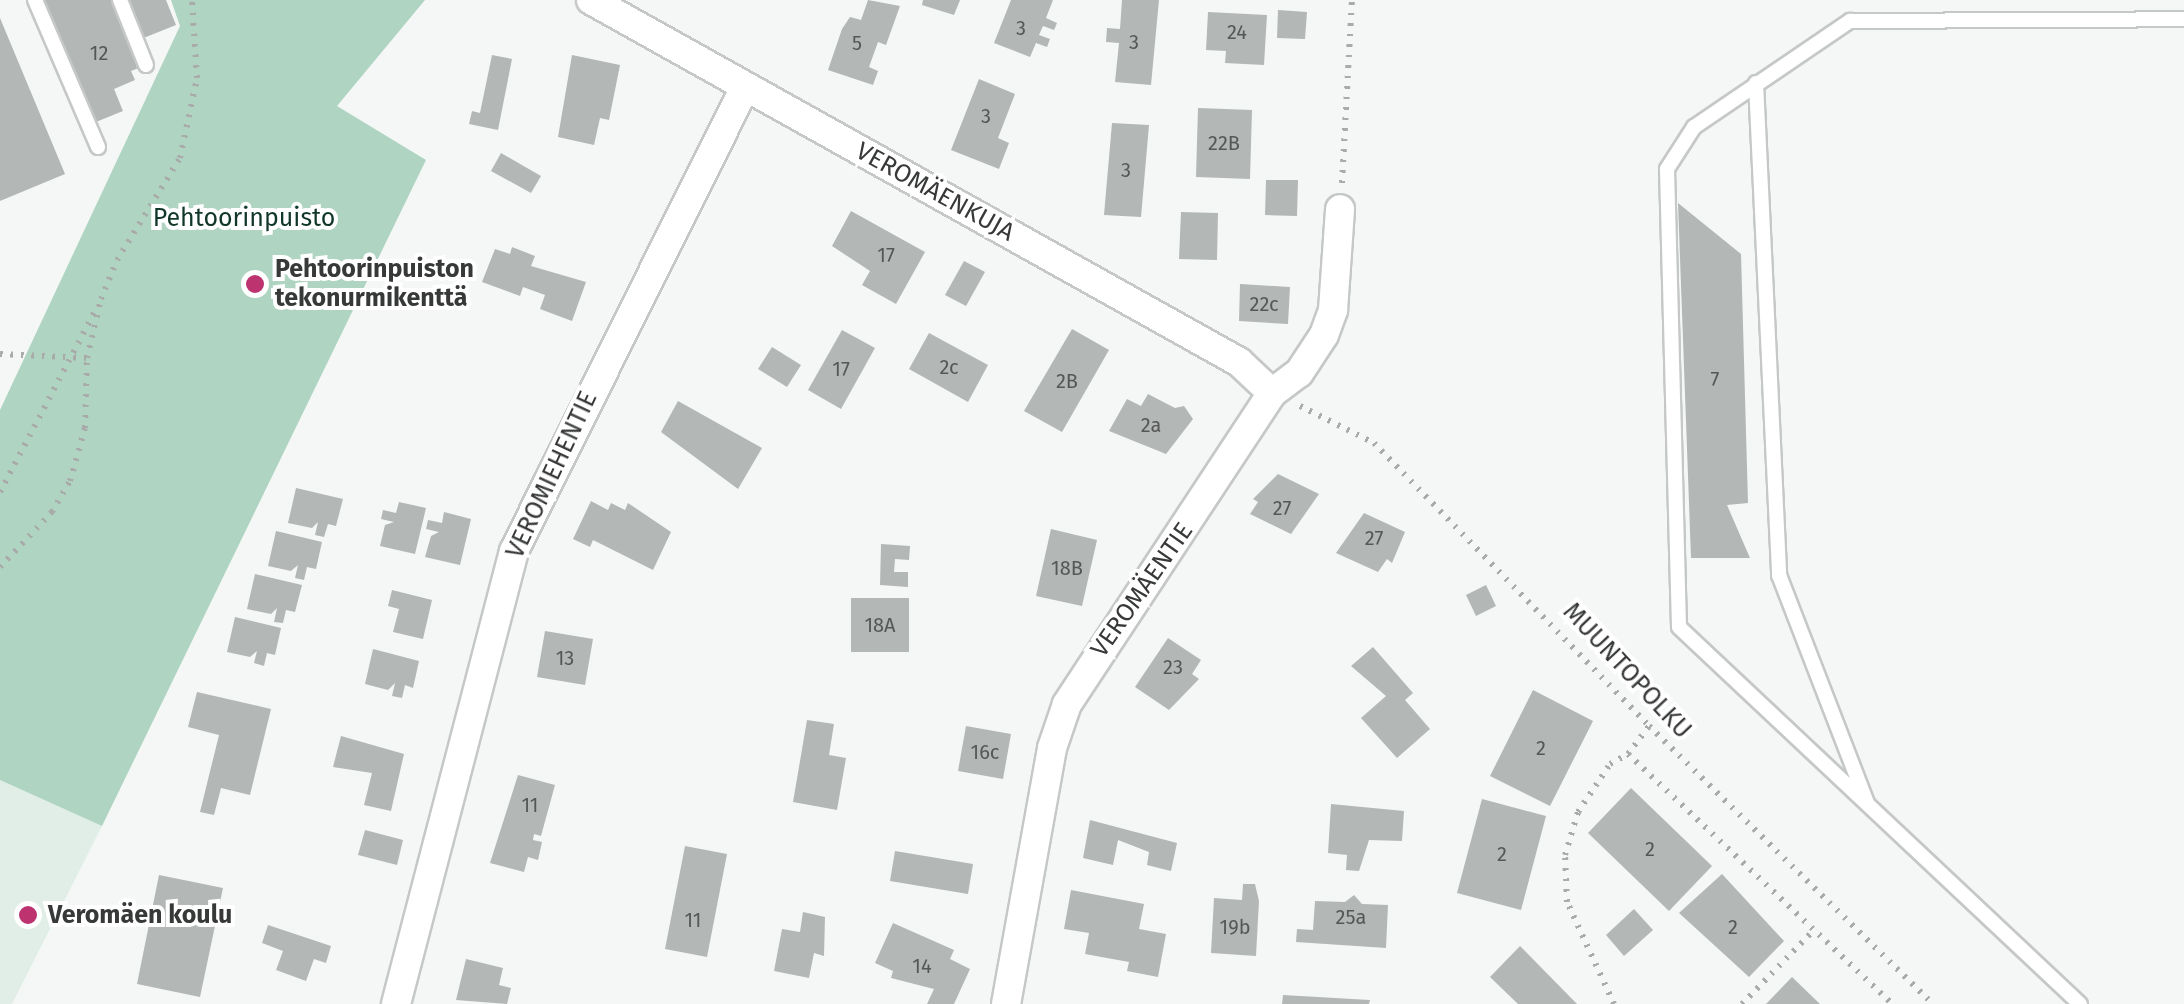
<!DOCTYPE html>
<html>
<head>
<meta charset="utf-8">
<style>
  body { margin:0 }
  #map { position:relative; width:2184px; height:1004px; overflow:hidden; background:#f4f7f6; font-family:"Fira Sans",sans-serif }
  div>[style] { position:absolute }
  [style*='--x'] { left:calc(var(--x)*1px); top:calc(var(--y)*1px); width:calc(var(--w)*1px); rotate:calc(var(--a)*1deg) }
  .built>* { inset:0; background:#e1ede7 }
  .green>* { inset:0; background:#afd4c2 }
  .building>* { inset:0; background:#b3b7b5 }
  .path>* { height:6px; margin-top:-3px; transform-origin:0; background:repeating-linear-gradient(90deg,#a9abaa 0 2.5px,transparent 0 10.5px) }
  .roads { filter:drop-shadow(2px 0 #c5c8c6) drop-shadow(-2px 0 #c5c8c6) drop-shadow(0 2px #c5c8c6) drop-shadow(0 -2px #c5c8c6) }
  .lane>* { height:14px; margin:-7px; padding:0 7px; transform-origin:7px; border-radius:7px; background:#fff }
  .street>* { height:28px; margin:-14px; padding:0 14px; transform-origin:14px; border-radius:14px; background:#fff }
  .dots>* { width:28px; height:28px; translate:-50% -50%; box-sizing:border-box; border:5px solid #fff; border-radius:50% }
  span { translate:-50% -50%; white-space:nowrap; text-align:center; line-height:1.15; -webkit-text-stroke:8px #fff; paint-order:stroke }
  .number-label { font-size:20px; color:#565857 }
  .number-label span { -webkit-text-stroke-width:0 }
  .street-label { font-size:25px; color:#373938 }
  .park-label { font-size:25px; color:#103728 }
  .poi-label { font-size:25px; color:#373938; font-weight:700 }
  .left { translate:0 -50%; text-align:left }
</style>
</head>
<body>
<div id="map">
  <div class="built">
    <div style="clip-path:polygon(0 780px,102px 826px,12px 1004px,0 1004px)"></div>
  </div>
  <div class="green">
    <div style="clip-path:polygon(171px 0,425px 0,337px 106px,426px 160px,102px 826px,0 780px,0 410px,180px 26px)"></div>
  </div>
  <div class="building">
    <div style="clip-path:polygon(35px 0,166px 0,176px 25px,136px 41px,146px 65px,131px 71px,135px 80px,114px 89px,123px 111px,86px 126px)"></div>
    <div style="clip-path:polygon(868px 0,900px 6px,886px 45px,878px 42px,869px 67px,878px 71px,873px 85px,828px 70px,842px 29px,850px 17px,861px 20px)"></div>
    <div style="clip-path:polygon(923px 0,960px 0,954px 15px,922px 5px)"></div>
    <div style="clip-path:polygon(1011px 0,1053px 0,1046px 18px,1057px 23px,1054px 30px,1043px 26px,1039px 35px,1050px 39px,1047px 47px,1036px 43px,1030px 57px,994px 43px)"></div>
    <div style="clip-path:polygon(1122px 0,1159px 0,1151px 85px,1115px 82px,1119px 43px,1106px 42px,1107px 28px,1120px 29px)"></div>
    <div style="clip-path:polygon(1278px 10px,1307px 12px,1305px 39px,1277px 38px)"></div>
    <div style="clip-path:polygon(1208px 12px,1267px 15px,1264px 65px,1225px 63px,1226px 51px,1206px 50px)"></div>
    <div style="clip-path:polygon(0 18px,65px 174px,0 201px)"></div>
    <div style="clip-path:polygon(492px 55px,512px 59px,498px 130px,469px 124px,472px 111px,480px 113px)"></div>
    <div style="clip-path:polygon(572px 55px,620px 65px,609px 120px,600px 118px,594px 145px,558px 137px)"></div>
    <div style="clip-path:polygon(979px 79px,1015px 94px,998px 138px,1009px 143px,999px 169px,951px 150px)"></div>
    <div style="clip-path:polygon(1198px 108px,1252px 110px,1250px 179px,1196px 177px)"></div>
    <div style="clip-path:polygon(1112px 123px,1149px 125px,1141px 217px,1104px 215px)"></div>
    <div style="clip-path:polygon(501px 153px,541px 176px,531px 193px,491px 171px)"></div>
    <div style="clip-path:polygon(1266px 180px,1298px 180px,1297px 216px,1265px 215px)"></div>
    <div style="clip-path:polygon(1678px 203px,1741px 254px,1748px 503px,1727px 505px,1750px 558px,1691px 558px)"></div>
    <div style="clip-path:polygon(851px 211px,925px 252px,896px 304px,862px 285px,870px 271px,832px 246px)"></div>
    <div style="clip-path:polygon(1181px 212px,1218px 213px,1217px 260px,1179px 259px)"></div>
    <div style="clip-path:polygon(512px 247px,535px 256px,531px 266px,586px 282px,572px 321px,540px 309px,545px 295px,523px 287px,520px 296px,482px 282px,495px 249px,510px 254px)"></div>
    <div style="clip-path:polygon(964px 261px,985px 272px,966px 306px,945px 295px)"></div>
    <div style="clip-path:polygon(1240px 284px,1290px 287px,1288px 324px,1239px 321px)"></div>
    <div style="clip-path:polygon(1072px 329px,1109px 350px,1062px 432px,1024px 411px)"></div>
    <div style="clip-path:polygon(842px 330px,875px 348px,841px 409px,808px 390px)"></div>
    <div style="clip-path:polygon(929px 333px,988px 365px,968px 402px,909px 369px)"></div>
    <div style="clip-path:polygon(772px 347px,801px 365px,787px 387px,758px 369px)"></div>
    <div style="clip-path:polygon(1148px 394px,1175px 408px,1184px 406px,1193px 419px,1166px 454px,1109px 431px,1127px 399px,1141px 406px)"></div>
    <div style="clip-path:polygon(678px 401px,762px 448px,738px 489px,661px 432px)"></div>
    <div style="clip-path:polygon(1278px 474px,1319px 494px,1291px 534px,1250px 514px,1258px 502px,1253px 499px)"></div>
    <div style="clip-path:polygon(296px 488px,343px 499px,336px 526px,328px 524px,324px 537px,315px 535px,318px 522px,312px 528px,288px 523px)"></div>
    <div style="clip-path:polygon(591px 501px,608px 510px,611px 503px,625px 510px,628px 503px,671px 532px,653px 570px,593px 540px,590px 547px,573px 539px)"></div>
    <div style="clip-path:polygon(399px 502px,426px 508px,415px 554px,380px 546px,385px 525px,394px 522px,381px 519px,383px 510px,396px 513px)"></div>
    <div style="clip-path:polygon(444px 512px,471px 519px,460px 565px,425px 557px,431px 536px,439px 532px,426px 529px,428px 520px,442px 523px)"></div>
    <div style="clip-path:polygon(1364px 513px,1405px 532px,1392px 563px,1387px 559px,1378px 572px,1336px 553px)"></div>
    <div style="clip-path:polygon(1051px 529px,1097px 540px,1082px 606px,1036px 596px)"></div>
    <div style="clip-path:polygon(276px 531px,322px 542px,316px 569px,307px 567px,304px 580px,295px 578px,298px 565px,291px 571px,268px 566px)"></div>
    <div style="clip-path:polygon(881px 544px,910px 546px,909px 560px,895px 559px,894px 572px,908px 572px,908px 587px,880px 585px)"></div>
    <div style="clip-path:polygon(255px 574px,302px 585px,295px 612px,286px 610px,283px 623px,274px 622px,277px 608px,271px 614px,247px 609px)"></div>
    <div style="clip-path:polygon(1486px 585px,1496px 606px,1476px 616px,1466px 595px)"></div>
    <div style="clip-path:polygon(392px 590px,432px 600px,423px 639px,393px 632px,399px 609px,388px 606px)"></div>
    <div style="clip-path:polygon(851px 598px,909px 598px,909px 652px,851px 652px)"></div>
    <div style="clip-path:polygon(235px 617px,281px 628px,275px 655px,267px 653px,264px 666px,254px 663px,257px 651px,250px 657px,227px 652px)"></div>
    <div style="clip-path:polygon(545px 631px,593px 639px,585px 685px,537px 677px)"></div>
    <div style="clip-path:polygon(1168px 638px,1201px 660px,1192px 674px,1199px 679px,1169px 710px,1135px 687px)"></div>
    <div style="clip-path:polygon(1373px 647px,1413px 693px,1405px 700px,1430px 729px,1397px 758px,1361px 718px,1386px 696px,1351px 666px)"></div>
    <div style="clip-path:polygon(373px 649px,419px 661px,413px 688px,405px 685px,402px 698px,392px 696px,395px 683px,388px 690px,365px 684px)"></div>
    <div style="clip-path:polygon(1533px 690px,1593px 721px,1550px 806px,1490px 776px)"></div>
    <div style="clip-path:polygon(197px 692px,271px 709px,250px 795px,221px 788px,214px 815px,200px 812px,219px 735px,188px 727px)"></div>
    <div style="clip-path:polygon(807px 720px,834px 724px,829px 755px,846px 758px,837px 810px,793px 802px)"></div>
    <div style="clip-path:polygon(966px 726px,1011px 734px,1003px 779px,958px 771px)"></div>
    <div style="clip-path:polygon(341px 736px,404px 754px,391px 811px,364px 805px,372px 773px,333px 767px)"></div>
    <div style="clip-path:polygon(518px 775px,555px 785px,541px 836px,534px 834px,533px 840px,542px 842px,538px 860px,528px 857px,524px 872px,490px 863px)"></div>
    <div style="clip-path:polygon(1631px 788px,1712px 866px,1669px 911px,1588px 833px)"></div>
    <div style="clip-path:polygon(1482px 799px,1546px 816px,1521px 910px,1457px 893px)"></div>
    <div style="clip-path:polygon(1331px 804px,1404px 811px,1402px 841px,1369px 840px,1359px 871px,1346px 870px,1347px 855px,1328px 853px)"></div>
    <div style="clip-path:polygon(1090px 820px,1177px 843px,1171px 871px,1147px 865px,1149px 852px,1118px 840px,1113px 865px,1083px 858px)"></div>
    <div style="clip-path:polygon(365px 830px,403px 840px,397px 865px,358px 855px)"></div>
    <div style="clip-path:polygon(685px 846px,727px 854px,707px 957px,665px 949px)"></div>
    <div style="clip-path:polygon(895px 851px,973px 864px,968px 894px,890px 881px)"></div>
    <div style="clip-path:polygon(1722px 874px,1784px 941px,1749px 977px,1679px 913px)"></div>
    <div style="clip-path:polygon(159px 875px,223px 888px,200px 997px,137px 984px)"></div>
    <div style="clip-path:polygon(1243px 884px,1255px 884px,1259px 901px,1256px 956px,1211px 953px,1214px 898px,1242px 900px)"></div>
    <div style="clip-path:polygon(1071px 890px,1144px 904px,1139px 929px,1166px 934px,1158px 977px,1127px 971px,1129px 962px,1085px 954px,1089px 933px,1064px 929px)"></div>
    <div style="clip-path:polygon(1354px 895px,1362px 904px,1388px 905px,1386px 948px,1296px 942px,1297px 929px,1313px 930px,1315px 901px,1345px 902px)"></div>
    <div style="clip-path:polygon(1634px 909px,1653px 930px,1624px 956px,1606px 935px)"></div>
    <div style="clip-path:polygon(803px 912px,825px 917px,824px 956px,814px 953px,809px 978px,774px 971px,782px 929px,800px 932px)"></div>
    <div style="clip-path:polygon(893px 923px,954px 950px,950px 959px,970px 969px,954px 1004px,927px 1004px,934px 989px,891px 978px,893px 971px,875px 963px)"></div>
    <div style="clip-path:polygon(268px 925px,331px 946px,326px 963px,314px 959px,306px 981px,276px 970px,283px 951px,262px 943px)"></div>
    <div style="clip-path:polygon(1520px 946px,1577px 1004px,1518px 1004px,1490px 977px)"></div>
    <div style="clip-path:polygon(466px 959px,503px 968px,499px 985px,511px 988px,507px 1004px,456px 1000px)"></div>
    <div style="clip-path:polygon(1792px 977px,1820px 1004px,1766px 1004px)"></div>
    <div style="clip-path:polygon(1283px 995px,1370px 1000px,1369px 1004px,1282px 1004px)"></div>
  </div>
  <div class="path">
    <div style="--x:1342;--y:183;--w:183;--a:-86.9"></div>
    <div style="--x:0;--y:354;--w:87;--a:2.6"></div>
    <div style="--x:1300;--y:406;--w:83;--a:26.6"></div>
    <div style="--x:1374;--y:443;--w:395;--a:45.8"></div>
    <div style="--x:1649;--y:726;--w:397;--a:44.4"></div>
    <div style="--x:0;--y:492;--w:207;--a:-62.3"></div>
    <div style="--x:0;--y:567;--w:76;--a:-46.6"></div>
    <div style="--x:52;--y:512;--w:36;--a:-60"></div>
    <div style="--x:70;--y:481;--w:55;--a:-74.2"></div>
    <div style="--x:85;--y:428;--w:70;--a:-88.4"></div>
    <div style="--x:87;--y:358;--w:61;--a:-76.7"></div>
    <div style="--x:101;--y:299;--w:42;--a:-67.7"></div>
    <div style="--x:117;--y:260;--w:120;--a:-58.3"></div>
    <div style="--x:180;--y:158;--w:82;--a:-78"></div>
    <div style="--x:197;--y:78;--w:78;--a:-93.7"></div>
    <div style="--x:1628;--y:754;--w:35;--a:-53"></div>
    <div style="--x:1614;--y:1004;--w:112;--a:-114.7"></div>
    <div style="--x:1567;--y:902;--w:47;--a:-92.4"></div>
    <div style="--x:1565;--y:855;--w:45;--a:-73.2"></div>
    <div style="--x:1578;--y:812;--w:58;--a:-56.3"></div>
    <div style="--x:1610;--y:764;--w:21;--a:-29"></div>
    <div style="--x:1628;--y:754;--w:364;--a:43.4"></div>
    <div style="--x:1742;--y:1004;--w:105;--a:-45.8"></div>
  </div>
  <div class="roads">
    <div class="lane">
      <div style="--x:35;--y:0;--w:160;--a:66.8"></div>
      <div style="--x:120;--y:0;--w:70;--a:68.2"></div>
      <div style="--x:1756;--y:83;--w:493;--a:87.3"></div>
      <div style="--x:1779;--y:575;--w:244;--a:68.9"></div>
      <div style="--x:2080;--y:1004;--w:550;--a:-136.77"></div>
      <div style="--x:1679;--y:627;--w:458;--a:-91.5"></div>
      <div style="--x:1667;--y:169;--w:50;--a:-57.3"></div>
      <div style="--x:1694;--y:127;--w:189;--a:-34.2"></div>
      <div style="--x:1850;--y:21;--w:334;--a:-0.3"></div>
    </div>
    <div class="street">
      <div style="--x:591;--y:0;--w:742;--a:29.19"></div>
      <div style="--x:1239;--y:362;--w:45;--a:43.2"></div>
      <div style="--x:396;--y:1004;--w:468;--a:-75.4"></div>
      <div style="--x:514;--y:551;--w:518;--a:-63.53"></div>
      <div style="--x:1006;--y:1004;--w:260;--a:-79.8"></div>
      <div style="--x:1052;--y:748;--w:46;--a:-71.2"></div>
      <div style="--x:1067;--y:704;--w:372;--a:-56.6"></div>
      <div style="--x:1272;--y:393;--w:34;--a:-37"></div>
      <div style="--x:1299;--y:373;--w:45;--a:-56.7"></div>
      <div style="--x:1324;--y:335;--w:27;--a:-70"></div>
      <div style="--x:1333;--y:310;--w:101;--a:-86"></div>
    </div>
  </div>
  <div class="dots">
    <div style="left:255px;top:284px;background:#bc3370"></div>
    <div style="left:28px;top:915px;background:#bc3370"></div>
  </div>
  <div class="number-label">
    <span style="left:1021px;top:28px">3</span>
    <span style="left:1237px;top:32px">24</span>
    <span style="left:1134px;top:42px">3</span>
    <span style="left:857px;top:43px">5</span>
    <span style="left:99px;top:53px">12</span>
    <span style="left:986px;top:116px">3</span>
    <span style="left:1224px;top:143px">22B</span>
    <span style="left:1126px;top:170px">3</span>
    <span style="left:886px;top:255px">17</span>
    <span style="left:1264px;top:304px">22c</span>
    <span style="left:949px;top:367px">2c</span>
    <span style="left:841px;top:369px">17</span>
    <span style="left:1715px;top:379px">7</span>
    <span style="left:1067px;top:381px">2B</span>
    <span style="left:1151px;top:425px">2a</span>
    <span style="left:1282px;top:508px">27</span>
    <span style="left:1374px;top:538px">27</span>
    <span style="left:1067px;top:568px">18B</span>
    <span style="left:880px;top:625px">18A</span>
    <span style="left:565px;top:658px">13</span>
    <span style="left:1173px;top:667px">23</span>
    <span style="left:1541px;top:748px">2</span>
    <span style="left:985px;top:752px">16c</span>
    <span style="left:530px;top:805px">11</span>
    <span style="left:1650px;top:849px">2</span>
    <span style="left:1502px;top:854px">2</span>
    <span style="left:1351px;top:917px">25a</span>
    <span style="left:693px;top:920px">11</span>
    <span style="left:1235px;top:927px">19b</span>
    <span style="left:1733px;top:927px">2</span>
    <span style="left:922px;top:966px">14</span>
  </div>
  <div class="street-label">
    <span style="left:935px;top:192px;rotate:29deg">VEROMÄENKUJA</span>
    <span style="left:552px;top:475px;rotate:-65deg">VEROMIEHENTIE</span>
    <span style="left:1142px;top:590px;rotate:-55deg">VEROMÄENTIE</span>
    <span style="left:1627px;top:671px;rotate:47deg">MUUNTOPOLKU</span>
  </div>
  <div class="park-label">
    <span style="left:244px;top:218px">Pehtoorinpuisto</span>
  </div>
  <div class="poi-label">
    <span class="left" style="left:275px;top:284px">Pehtoorinpuiston<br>tekonurmikenttä</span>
    <span class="left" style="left:48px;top:915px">Veromäen koulu</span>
  </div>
</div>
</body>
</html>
